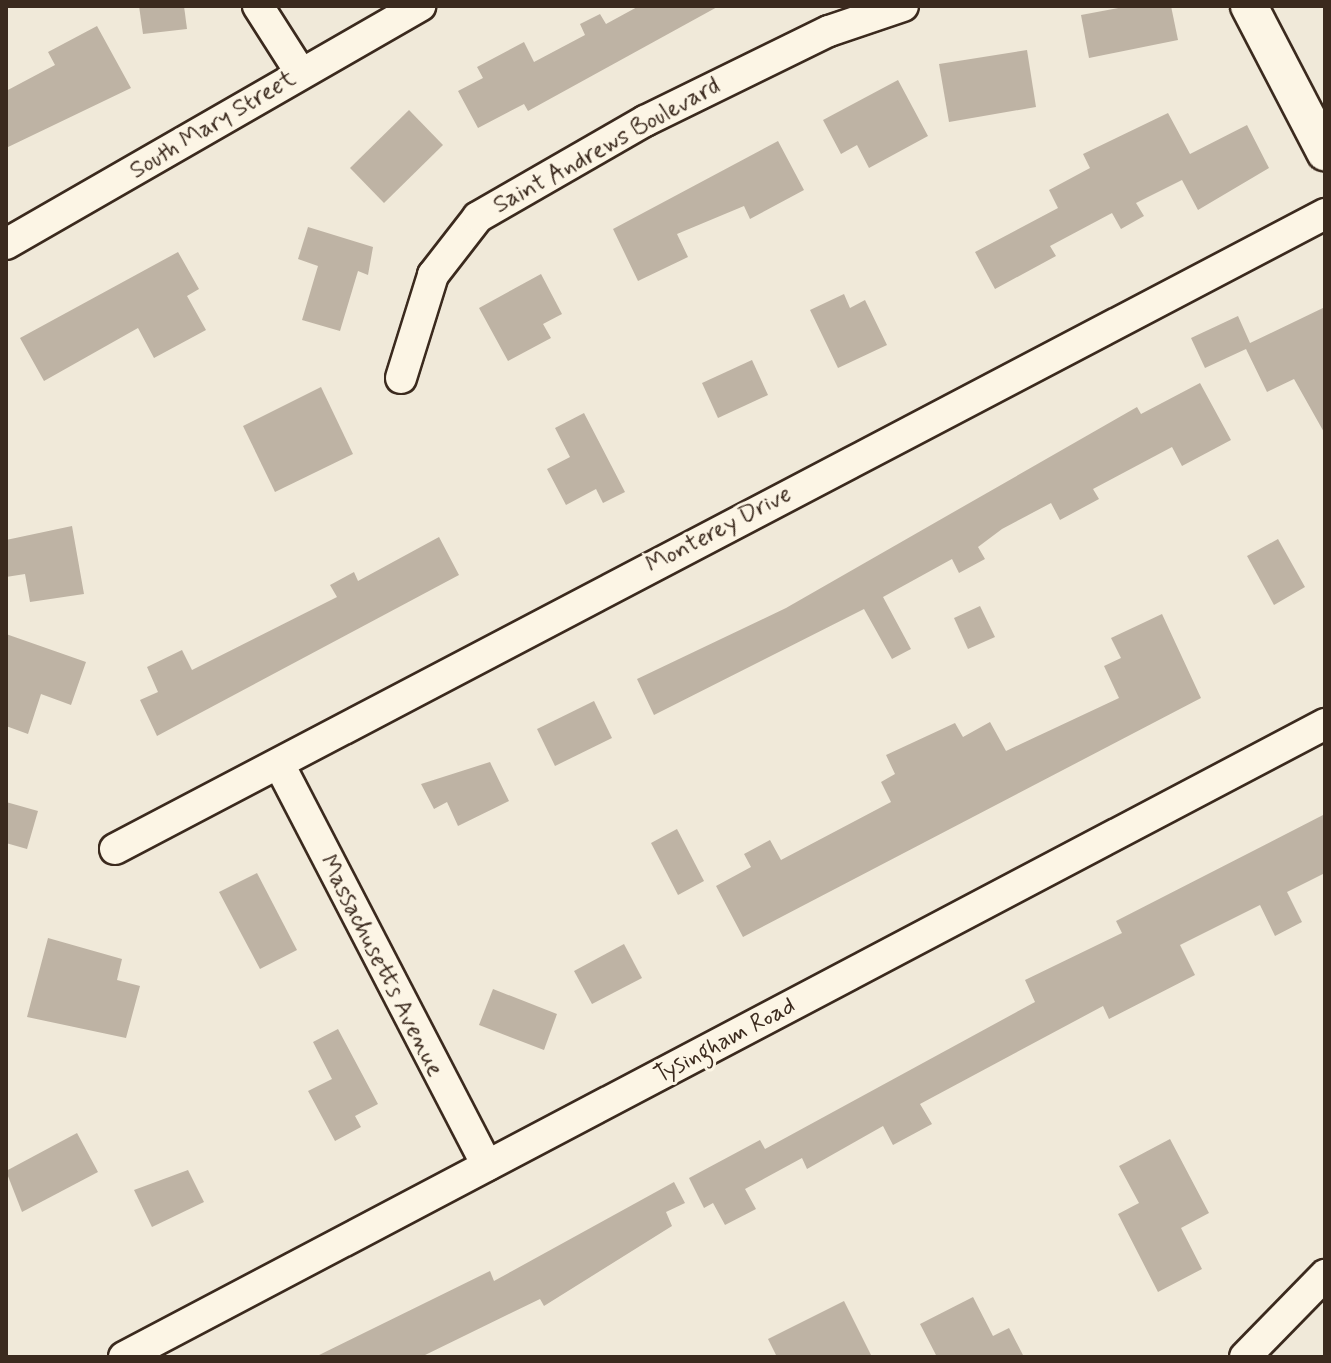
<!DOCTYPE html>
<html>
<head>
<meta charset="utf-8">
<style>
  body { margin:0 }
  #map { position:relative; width:1331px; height:1363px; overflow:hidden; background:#f0e9d9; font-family:Mynerve,sans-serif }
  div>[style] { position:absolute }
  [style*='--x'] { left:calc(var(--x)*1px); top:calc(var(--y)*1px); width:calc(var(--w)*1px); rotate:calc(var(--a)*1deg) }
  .building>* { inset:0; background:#beb3a4 }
  .roads { filter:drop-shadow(2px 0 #3b2a1e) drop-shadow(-2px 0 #3b2a1e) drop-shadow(0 2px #3b2a1e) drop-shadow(0 -2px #3b2a1e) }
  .minor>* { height:30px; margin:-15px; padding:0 15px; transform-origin:15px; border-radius:15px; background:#fcf5e5 }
  .tertiary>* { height:36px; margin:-18px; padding:0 18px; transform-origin:18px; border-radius:18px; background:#fcf5e5 }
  span { translate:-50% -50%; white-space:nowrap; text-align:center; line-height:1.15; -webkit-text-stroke:6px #fcf5e5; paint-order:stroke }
  .street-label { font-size:24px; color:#3b2a1e }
  .frame { position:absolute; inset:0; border:8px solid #3b2a1e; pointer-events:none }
</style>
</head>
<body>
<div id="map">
  <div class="building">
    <div style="clip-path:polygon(139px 6px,184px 6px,187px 29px,143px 34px)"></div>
    <div style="clip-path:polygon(639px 6px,719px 6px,528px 111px,524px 104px,478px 128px,458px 91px,483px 78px,477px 67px,524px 42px,534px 62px,585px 35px,580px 24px,600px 14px,606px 24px)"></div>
    <div style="clip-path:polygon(1129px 6px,1171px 6px,1178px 40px,1089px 58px,1081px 15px)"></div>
    <div style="clip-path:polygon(97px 26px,131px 88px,6px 148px,6px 91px,55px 65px,48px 52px)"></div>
    <div style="clip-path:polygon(1027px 50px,1036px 107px,949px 122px,939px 64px)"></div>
    <div style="clip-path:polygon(898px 80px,928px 136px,869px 168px,857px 145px,841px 154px,823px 120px)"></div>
    <div style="clip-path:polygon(409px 110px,443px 145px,384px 203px,350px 168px)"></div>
    <div style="clip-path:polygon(1168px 113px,1190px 154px,1247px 125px,1269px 168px,1198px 210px,1182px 180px,1136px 203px,1144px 216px,1121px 229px,1112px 213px,1050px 246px,1056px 256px,995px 289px,975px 252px,1058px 208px,1049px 190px,1090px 168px,1083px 154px)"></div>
    <div style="clip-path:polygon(778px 141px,804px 190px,750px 219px,744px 206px,677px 234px,688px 257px,638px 281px,613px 229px)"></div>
    <div style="clip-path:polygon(308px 227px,373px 247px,368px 275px,358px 271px,340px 331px,302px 320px,318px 266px,298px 259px)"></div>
    <div style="clip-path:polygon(178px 252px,199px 289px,187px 296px,206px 330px,154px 358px,138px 328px,44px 381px,20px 338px)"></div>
    <div style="clip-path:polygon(541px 274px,562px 314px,543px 324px,551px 338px,508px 361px,479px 308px)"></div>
    <div style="clip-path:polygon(844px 294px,850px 308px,865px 300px,887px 345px,838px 368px,810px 310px)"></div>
    <div style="clip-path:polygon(1325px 307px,1325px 434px,1294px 379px,1267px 392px,1246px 349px,1205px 368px,1191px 338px,1238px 316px,1250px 343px)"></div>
    <div style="clip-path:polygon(752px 360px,768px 395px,718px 418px,702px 383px)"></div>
    <div style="clip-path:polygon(1200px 383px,1231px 440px,1182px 466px,1172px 447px,1093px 489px,1099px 499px,1060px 520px,1051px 503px,1002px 529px,978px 547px,985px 559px,959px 573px,952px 559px,883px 597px,911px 649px,892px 659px,864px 609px,654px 715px,637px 679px,786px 608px,1137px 407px,1141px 414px)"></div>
    <div style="clip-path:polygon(321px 387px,353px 454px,275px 492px,243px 426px)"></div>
    <div style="clip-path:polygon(584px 413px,625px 492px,603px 503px,596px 489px,566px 505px,547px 469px,570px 457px,555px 428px)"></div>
    <div style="clip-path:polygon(72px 526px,84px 594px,30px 602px,25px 574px,6px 577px,6px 540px)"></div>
    <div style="clip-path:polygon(439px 537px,459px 575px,157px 736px,140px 700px,158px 692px,147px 667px,182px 650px,192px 670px,337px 597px,330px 585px,354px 572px,358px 581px)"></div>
    <div style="clip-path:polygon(1278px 539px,1305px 587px,1274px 605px,1247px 556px)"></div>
    <div style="clip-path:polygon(980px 606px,995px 637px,968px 649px,954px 618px)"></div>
    <div style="clip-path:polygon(1162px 614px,1201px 698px,743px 937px,716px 886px,751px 867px,744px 854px,770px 840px,781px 860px,891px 802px,881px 782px,895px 774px,886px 755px,955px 723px,963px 737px,990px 722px,1006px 751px,1119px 698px,1104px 666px,1121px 658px,1111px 638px)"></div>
    <div style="clip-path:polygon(6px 634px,86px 662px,71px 705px,41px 694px,28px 734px,6px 726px)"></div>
    <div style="clip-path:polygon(594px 701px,612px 738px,555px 766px,537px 729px)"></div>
    <div style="clip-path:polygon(490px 762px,509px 801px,458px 826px,447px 802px,434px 809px,421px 784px)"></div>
    <div style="clip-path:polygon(6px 802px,38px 811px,27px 849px,6px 843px)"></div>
    <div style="clip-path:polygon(1325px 814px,1325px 873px,1287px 892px,1302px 922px,1275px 936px,1260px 905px,1180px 945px,1195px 975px,1109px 1019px,1103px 1006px,920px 1104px,932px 1124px,893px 1145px,883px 1126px,807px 1169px,802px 1158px,745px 1189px,756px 1209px,725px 1225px,713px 1203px,704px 1208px,689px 1178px,760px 1140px,765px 1149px,1035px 1002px,1025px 980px,1122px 933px,1116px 921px)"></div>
    <div style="clip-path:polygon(677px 829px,704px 881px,678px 895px,651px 843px)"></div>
    <div style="clip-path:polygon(257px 873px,297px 950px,260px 969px,219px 892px)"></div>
    <div style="clip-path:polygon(48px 938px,122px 959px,117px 980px,140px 986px,126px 1038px,27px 1017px)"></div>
    <div style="clip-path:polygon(624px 944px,642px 978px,592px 1004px,574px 971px)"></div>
    <div style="clip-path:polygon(493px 989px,557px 1014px,544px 1050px,479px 1025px)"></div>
    <div style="clip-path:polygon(338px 1029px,378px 1104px,355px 1116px,361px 1127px,335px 1141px,308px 1091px,332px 1079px,313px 1042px)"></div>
    <div style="clip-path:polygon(77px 1133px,98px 1172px,22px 1212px,6px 1171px)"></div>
    <div style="clip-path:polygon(1170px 1139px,1209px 1213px,1181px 1228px,1202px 1269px,1158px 1292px,1118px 1214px,1139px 1203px,1119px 1166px)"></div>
    <div style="clip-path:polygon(188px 1170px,204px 1202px,152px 1227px,134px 1190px)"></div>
    <div style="clip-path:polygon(674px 1182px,685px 1203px,666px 1212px,672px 1226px,544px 1306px,540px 1299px,421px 1357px,315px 1357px,490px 1271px,494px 1281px)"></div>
    <div style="clip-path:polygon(973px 1297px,993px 1336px,1009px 1328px,1024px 1357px,937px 1357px,920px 1324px)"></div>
    <div style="clip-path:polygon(844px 1301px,872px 1357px,777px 1357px,768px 1339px)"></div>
  </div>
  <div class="roads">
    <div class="minor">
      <div style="--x:258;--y:6;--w:78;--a:57.5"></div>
      <div style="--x:6;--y:244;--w:478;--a:-29.9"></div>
      <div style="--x:401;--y:378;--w:108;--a:-72.7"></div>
      <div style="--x:433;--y:275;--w:73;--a:-52.2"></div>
      <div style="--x:478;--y:217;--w:193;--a:-29.9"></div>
      <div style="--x:645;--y:121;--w:205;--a:-26.1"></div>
      <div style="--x:829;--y:31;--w:78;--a:-18.7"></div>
      <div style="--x:279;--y:764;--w:452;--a:62.6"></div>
      <div style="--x:115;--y:849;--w:1367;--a:-27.69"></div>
      <div style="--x:124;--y:1357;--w:1358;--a:-27.79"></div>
      <div style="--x:1245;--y:1357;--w:115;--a:-45.7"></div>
    </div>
    <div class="tertiary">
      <div style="--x:1249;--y:6;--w:165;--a:62.5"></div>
    </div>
  </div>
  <div class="street-label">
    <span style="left:213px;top:125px;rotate:-31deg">South Mary Street</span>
    <span style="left:607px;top:146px;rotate:-29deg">Saint Andrews Boulevard</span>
    <span style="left:719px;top:530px;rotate:-28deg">Monterey Drive</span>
    <span style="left:381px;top:966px;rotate:63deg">Massachusetts Avenue</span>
    <span style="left:725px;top:1041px;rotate:-28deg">Tysingham Road</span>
  </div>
  <div class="frame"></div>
</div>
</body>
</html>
